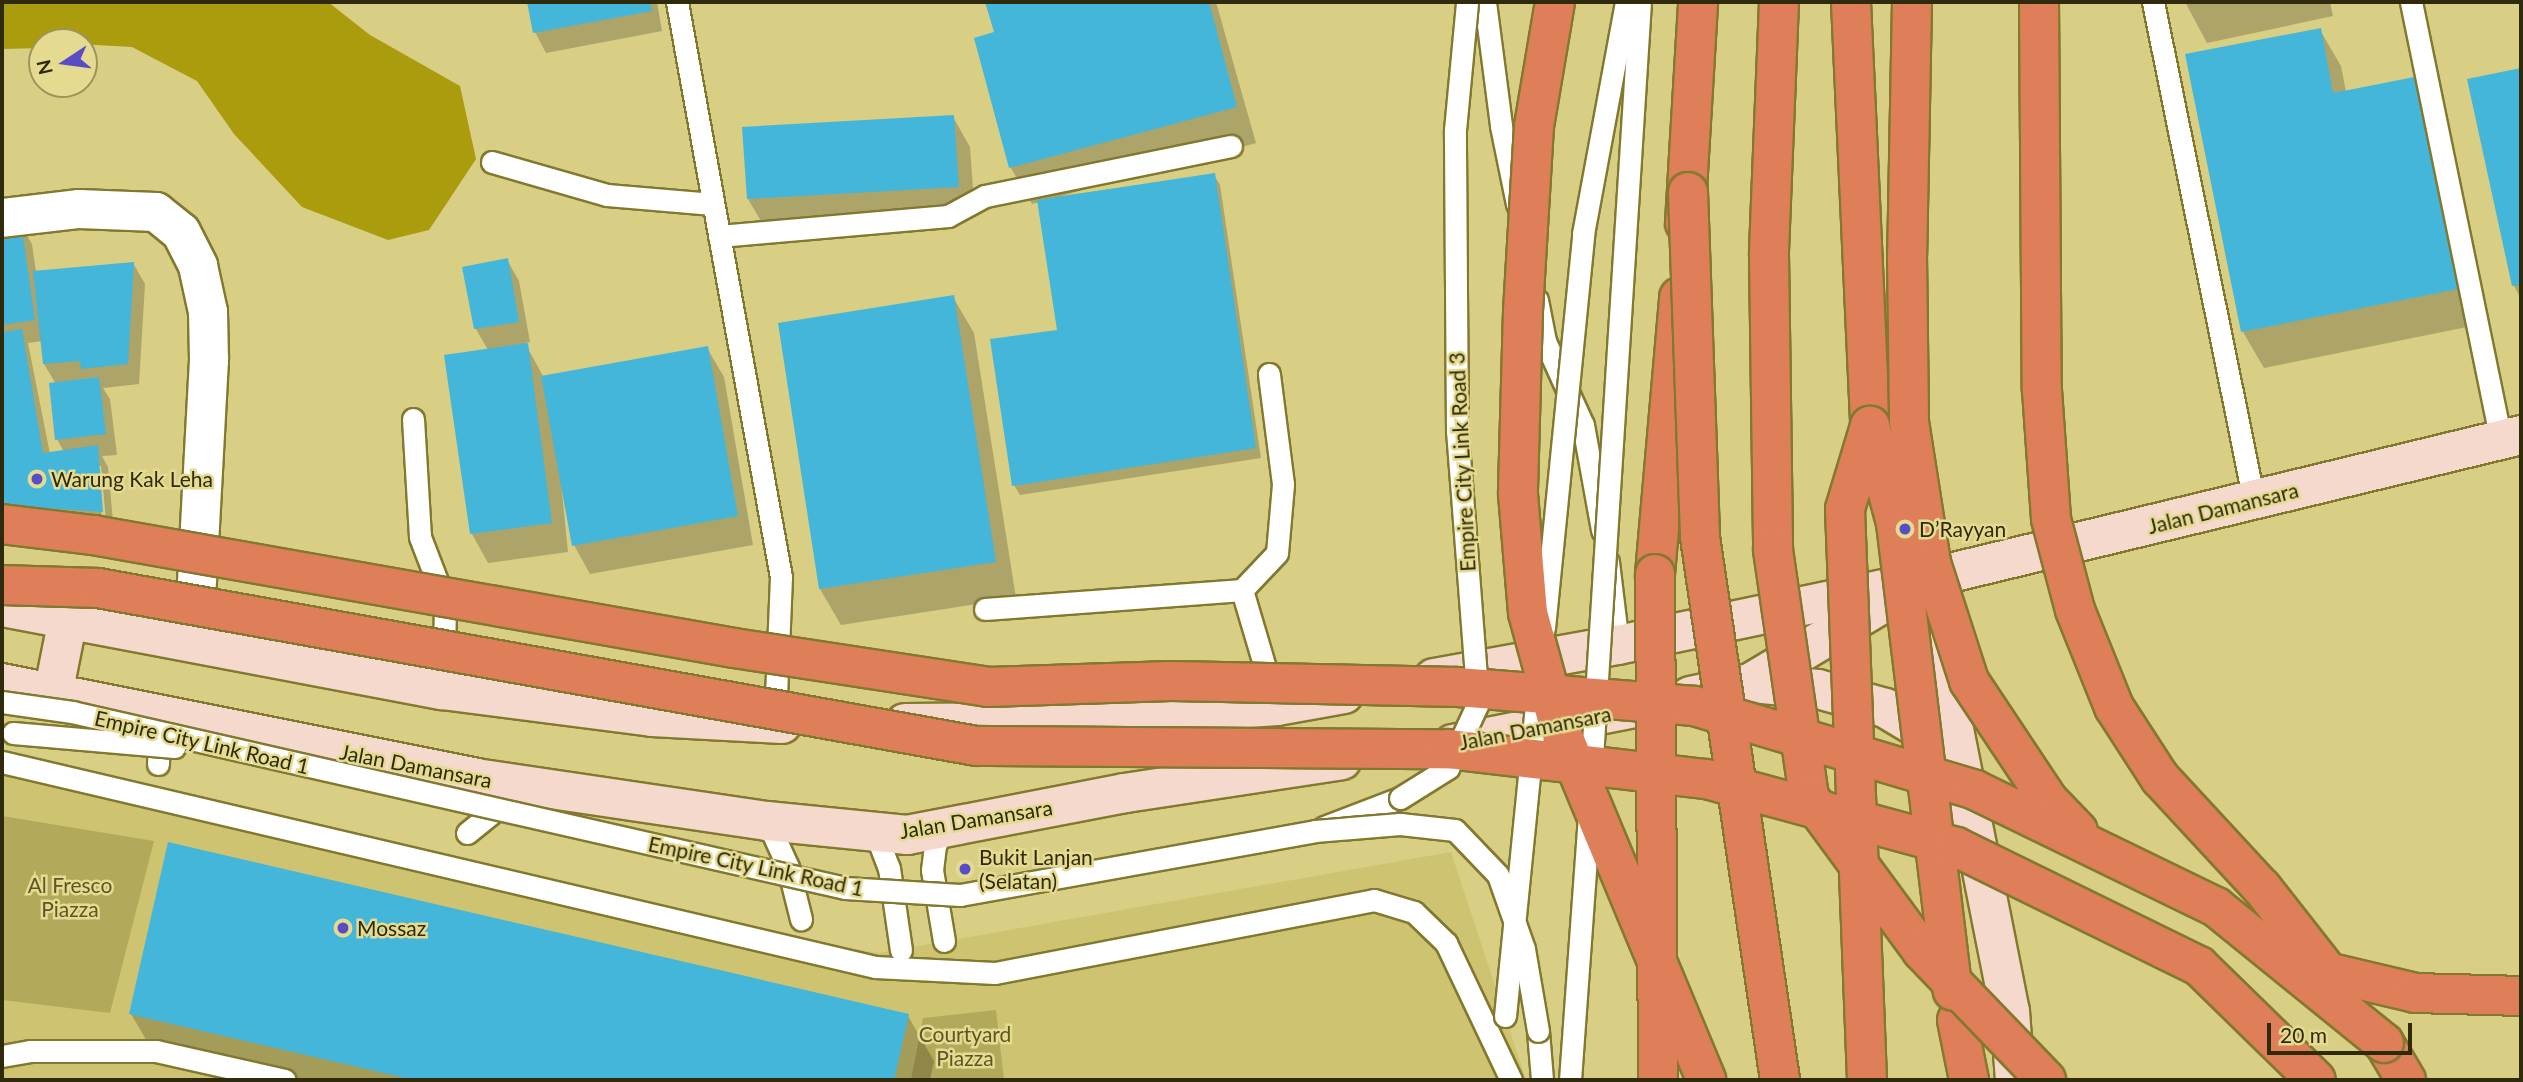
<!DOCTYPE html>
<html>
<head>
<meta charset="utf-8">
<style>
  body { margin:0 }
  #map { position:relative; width:2523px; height:1082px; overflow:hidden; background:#d8ce84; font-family:Lato,sans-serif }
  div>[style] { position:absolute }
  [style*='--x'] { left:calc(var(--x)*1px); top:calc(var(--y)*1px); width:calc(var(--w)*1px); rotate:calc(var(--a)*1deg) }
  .built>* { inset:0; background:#cec370 }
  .green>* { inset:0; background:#b3a95b }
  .forest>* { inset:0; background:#ab9c0d }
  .shadow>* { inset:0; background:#0003 }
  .building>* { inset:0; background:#43b6d9 }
  .roads { filter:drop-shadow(2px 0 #82792e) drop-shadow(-2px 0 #82792e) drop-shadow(0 2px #82792e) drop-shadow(0 -2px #82792e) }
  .lane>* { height:21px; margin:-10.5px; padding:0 10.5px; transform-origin:10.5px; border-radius:10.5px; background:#fff }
  .street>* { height:38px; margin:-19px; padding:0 19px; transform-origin:19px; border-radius:19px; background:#fff }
  .secondary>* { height:38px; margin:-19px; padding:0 19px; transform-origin:19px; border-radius:19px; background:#f5d9cd }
  .highway>* { height:38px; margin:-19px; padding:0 19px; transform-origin:19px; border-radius:19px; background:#df7f59 }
  .bridges { filter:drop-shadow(2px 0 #82792e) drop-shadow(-2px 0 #82792e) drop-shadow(0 2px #82792e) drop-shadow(0 -2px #82792e) }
  .lane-bridge>* { height:21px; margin:-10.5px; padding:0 10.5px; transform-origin:10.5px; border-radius:10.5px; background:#fff }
  .highway-bridge>* { height:38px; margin:-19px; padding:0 19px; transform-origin:19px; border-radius:19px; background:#df7f59 }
  .dots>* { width:19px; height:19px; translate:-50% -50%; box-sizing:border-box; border:4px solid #e5db90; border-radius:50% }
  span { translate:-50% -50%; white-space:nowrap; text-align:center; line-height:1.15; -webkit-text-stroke:5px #e5db90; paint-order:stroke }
  .street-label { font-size:21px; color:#2e2a0b }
  .poi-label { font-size:21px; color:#2e2a0b }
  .left { translate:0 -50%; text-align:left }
  .park-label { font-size:21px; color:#5d5626 }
  .frame { position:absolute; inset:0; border:4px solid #2e2a0b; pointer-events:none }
  .north { position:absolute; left:28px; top:28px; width:70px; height:70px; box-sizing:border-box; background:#e5db90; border:2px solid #9c945b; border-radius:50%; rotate:257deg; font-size:19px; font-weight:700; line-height:28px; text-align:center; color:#2e2a0b }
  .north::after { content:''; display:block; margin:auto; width:24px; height:32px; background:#584dc5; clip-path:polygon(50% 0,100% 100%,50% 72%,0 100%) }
  .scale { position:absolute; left:2267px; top:1023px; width:145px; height:32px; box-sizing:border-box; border:4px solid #2e2a0b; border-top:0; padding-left:9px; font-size:21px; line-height:24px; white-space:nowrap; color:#2e2a0b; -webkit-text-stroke:5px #e5db90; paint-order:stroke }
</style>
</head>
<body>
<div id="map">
  <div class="built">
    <div style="clip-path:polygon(2px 751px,710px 924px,879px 953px,1451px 852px,1526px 1080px,2px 1080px)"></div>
  </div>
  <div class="green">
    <div style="clip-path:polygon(2px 816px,154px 841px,110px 1013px,2px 1000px)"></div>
    <div style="clip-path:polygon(996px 1010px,1004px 1080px,911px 1080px,923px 1018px)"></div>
  </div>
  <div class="forest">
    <div style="clip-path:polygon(2px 2px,328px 2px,370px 35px,460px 86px,476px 159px,429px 230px,388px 240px,302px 207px,234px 134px,197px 81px,132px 47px,42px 42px,42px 48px,2px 49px)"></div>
  </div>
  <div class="shadow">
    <div style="clip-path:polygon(529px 2px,657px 2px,662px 31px,546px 53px,535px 32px)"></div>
    <div style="clip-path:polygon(987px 2px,1216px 2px,1256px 143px,1061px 196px,1214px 175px,1220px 185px,1261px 458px,1020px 495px,1014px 485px,1059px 331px,1039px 202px,1032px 204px,1011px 168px,976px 39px,996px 33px)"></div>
    <div style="clip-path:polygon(2185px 2px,2330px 2px,2333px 16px,2207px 43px)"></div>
    <div style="clip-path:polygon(2320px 30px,2341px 66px,2346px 92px,2424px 76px,2445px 113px,2487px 323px,2264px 368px,2243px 332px,2187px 56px)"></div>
    <div style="clip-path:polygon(2521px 69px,2521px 299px,2514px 286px,2470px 80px)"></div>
    <div style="clip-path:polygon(953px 117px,970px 147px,975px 216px,765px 228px,748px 199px)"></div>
    <div style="clip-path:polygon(evenodd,20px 224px,32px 244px,36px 272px,133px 263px,145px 284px,139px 384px,103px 388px,110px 399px,117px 455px,102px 456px,108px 467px,114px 532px,2px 524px,2px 226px,20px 224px,42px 341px,44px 364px,56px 384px,57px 439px,64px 452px,50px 454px,28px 343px,42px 341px,20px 224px,98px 466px,101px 466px,106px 521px,102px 521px,98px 466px)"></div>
    <div style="clip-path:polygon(507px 260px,519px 281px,530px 342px,525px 343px,544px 378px,707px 348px,724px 377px,753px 545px,590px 574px,574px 545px,560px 472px,568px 552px,488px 563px,472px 534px,488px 350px,476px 329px,464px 268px)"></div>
    <div style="clip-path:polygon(953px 297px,974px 333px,1016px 598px,841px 625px,820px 589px)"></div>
    <div style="clip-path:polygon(131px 1014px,908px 1016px,934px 1061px,930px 1080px,250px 1080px,157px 1058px)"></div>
  </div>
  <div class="building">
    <div style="clip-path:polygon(527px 2px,650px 2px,652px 11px,533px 33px)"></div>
    <div style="clip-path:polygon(985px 2px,1209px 2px,1237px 107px,1009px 168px,974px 38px,994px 32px)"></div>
    <div style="clip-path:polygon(2321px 28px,2333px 93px,2425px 75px,2468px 287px,2241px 332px,2185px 54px)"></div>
    <div style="clip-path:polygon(2521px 68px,2521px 285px,2512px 286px,2467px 79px)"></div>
    <div style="clip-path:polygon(954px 115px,959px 187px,747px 199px,742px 127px)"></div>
    <div style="clip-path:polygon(1215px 173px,1256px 448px,1012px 486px,990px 339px,1057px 330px,1037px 200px)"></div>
    <div style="clip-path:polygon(21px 222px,35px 320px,2px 325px,2px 225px)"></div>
    <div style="clip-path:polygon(508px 258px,519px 322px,474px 329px,462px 267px)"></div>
    <div style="clip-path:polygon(134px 262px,128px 364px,81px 369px,80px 361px,43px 364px,33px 271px)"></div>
    <div style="clip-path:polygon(954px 295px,996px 562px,819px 589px,778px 323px)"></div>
    <div style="clip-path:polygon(22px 329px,43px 453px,98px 445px,103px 512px,2px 505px,2px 332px)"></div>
    <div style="clip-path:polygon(528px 343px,552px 523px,470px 534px,444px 355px)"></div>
    <div style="clip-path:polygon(708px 346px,738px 516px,572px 546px,541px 376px)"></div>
    <div style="clip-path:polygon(99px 377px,106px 434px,55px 440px,49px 383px)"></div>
    <div style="clip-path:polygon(168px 842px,909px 1014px,894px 1080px,414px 1080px,129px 1014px)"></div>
  </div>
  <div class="roads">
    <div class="lane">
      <div style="--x:677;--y:2;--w:584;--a:79.75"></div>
      <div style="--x:781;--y:577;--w:141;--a:92.4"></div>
      <div style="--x:1485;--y:2;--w:125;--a:82.6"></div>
      <div style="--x:1501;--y:126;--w:80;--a:78.4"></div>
      <div style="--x:2153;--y:2;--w:509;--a:78.56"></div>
      <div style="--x:2411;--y:2;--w:447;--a:78.4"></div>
      <div style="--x:492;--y:162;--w:120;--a:16"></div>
      <div style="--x:607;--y:195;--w:106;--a:4.9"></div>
      <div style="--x:719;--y:236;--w:230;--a:-5"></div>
      <div style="--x:948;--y:216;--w:42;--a:-28.4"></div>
      <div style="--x:985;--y:196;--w:251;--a:-11.5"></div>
      <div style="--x:1537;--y:300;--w:42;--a:79"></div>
      <div style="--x:1545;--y:341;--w:92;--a:65.7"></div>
      <div style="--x:1583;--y:425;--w:107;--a:79.7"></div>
      <div style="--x:413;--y:419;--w:118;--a:86.6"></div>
      <div style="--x:420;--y:537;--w:70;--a:69"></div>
      <div style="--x:445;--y:602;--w:55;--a:91"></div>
      <div style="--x:1608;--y:562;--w:84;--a:83.1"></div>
      <div style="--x:1242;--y:590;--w:102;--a:73.5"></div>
      <div style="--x:985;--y:609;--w:258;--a:-4.2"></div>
      <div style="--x:1242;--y:590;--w:51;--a:-46.6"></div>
      <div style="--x:1277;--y:553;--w:69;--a:-85"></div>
      <div style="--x:1283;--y:484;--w:111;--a:-97.3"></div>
      <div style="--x:2;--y:762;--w:897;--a:13.21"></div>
      <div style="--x:875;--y:967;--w:120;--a:2.9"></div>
      <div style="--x:995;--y:973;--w:386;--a:-10.9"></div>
      <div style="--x:1374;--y:900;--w:42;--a:16.7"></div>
      <div style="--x:1414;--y:912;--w:45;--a:44.1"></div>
      <div style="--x:1446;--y:943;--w:152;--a:64.6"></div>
      <div style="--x:158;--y:764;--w:36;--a:-88"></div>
      <div style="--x:767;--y:821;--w:51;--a:65.5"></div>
      <div style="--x:788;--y:867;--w:54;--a:76"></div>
      <div style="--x:1324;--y:827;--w:81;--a:-20.9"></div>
      <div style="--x:875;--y:832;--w:39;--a:69"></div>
      <div style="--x:889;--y:868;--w:83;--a:81.7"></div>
      <div style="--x:467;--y:833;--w:53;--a:-38.8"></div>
      <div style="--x:944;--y:941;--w:72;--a:-99.6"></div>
      <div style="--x:932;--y:870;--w:25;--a:-83"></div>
      <div style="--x:935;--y:845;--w:19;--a:-62"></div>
      <div style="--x:1538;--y:1031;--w:49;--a:85.3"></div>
      <div style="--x:2;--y:1056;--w:28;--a:-10"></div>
      <div style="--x:30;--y:1051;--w:126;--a:0"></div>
      <div style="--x:156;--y:1051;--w:132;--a:12.7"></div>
    </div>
    <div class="street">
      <div style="--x:2;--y:218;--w:78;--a:-6.7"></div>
      <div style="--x:79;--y:209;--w:77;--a:2.2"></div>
      <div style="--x:156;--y:212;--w:32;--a:39"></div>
      <div style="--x:181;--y:232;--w:38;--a:63"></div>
      <div style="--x:198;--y:266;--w:47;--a:77.7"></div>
      <div style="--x:208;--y:312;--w:48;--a:88.8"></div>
      <div style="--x:209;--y:360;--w:278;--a:93.1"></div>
    </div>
    <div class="secondary">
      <div style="--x:1928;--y:598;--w:421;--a:78.8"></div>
      <div style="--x:2010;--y:1011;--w:69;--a:85.9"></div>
      <div style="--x:2;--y:607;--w:448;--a:10.7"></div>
      <div style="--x:442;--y:690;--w:212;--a:7.3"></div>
      <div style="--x:652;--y:717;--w:130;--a:3.1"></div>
      <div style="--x:1434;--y:678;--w:187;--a:-10.2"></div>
      <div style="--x:1618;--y:645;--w:272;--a:-11.9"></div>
      <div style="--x:1884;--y:589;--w:655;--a:-13.59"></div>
      <div style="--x:2;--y:683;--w:483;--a:11.3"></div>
      <div style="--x:476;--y:778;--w:294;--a:8.4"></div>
      <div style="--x:767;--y:821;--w:141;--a:5.7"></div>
      <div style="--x:907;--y:835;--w:222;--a:-10.9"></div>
      <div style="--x:1125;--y:793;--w:219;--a:-8.6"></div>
      <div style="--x:1762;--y:684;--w:56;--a:5.1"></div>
      <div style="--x:1818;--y:689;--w:70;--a:15.8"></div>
      <div style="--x:1885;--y:708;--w:70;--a:31"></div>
      <div style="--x:53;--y:694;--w:76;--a:-78.7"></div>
      <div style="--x:1690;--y:696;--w:61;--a:-12.2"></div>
      <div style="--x:1750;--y:683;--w:148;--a:-30.9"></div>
      <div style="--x:905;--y:723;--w:137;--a:-0.4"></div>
      <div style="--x:1042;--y:722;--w:236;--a:-3.9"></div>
      <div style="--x:1277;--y:706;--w:68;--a:-10.2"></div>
      <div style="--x:1453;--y:744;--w:185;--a:-11.2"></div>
    </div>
    <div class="highway">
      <div style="--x:1851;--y:2;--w:424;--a:87.4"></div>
      <div style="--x:1685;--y:223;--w:221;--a:-86.6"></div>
      <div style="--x:1655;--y:574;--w:278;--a:-85"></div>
      <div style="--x:1957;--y:1020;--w:61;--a:78.7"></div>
      <div style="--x:2384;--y:1043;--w:43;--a:59.3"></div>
    </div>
  </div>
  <div class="bridges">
    <div class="lane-bridge">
      <div style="--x:1544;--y:628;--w:396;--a:-84.3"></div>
      <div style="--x:1583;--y:234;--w:236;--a:-79.5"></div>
      <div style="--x:2;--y:702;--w:71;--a:8.1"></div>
      <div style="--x:72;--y:712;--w:793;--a:12.83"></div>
      <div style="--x:845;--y:888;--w:115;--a:3.5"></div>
      <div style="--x:960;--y:895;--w:361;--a:-10.2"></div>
      <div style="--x:1315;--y:831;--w:85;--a:-4.7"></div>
      <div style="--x:1400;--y:824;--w:55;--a:6.2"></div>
      <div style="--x:1455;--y:830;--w:62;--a:46.3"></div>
      <div style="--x:1498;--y:875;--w:78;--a:70.6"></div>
      <div style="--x:1524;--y:949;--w:83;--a:80.3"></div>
      <div style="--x:13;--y:733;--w:162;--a:5"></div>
      <div style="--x:1591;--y:774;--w:774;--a:-86.37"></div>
      <div style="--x:1400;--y:798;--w:57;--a:-32"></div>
      <div style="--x:1448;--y:768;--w:72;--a:-65.2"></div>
      <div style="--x:1478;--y:703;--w:272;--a:-94.4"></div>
      <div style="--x:1457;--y:432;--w:302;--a:-90.4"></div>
      <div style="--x:1455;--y:130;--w:129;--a:-84.6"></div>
      <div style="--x:1505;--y:1016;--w:334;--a:-84.3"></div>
      <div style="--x:1570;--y:1080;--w:264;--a:-85.9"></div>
    </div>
    <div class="highway-bridge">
      <div style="--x:1555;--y:2;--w:126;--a:99.6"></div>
      <div style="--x:1534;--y:126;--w:185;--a:93.4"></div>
      <div style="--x:1523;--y:311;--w:183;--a:91.6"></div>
      <div style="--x:1518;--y:494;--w:119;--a:85.2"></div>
      <div style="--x:1528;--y:613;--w:117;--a:74.7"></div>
      <div style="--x:1559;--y:726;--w:383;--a:67.4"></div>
      <div style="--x:1779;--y:2;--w:253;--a:92.3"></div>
      <div style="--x:1769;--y:255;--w:295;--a:89.2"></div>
      <div style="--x:1773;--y:550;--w:250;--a:81.7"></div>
      <div style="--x:1809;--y:797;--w:191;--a:53.7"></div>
      <div style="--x:1922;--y:951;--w:179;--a:46.1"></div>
      <div style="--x:1912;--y:2;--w:253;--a:91.1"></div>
      <div style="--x:1907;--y:255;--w:167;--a:89.3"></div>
      <div style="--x:1909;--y:422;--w:143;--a:81.1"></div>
      <div style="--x:1931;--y:563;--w:124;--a:72.1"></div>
      <div style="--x:1969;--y:681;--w:143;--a:56.4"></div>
      <div style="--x:2048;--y:800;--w:43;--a:45.9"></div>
      <div style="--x:2039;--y:2;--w:388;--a:89.6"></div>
      <div style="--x:2042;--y:390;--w:129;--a:86"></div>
      <div style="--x:2051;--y:519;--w:94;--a:75.2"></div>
      <div style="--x:2075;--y:610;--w:105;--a:68.1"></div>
      <div style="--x:2114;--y:707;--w:85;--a:57.1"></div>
      <div style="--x:2160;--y:778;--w:150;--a:47.2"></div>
      <div style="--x:2262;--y:888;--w:118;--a:51.9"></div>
      <div style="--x:1688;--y:192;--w:345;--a:88"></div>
      <div style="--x:1700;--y:537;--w:549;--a:81.62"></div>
      <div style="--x:1870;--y:426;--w:100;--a:75"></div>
      <div style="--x:1896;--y:523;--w:471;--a:83.1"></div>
      <div style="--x:2;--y:524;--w:92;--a:6.9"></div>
      <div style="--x:93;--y:535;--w:651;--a:10"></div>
      <div style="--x:734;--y:648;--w:257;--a:8.7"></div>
      <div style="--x:988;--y:687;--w:183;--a:-1.9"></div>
      <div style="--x:1171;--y:681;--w:287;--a:1.2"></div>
      <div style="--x:1458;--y:687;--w:237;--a:4.6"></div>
      <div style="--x:1694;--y:706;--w:293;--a:16.6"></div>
      <div style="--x:1975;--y:790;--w:268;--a:25.9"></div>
      <div style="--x:2216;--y:907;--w:216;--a:39"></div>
      <div style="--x:1655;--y:574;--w:506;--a:89.66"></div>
      <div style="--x:2;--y:585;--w:96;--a:1.8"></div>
      <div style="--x:98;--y:588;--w:892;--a:10.2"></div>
      <div style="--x:976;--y:746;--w:473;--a:0.4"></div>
      <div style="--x:1449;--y:749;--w:259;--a:6.7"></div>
      <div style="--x:1706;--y:779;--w:259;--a:15.2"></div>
      <div style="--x:1956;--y:847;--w:271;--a:26.1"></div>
      <div style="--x:2199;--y:966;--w:163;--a:44.3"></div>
      <div style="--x:2297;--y:965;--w:121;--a:13.3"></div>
      <div style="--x:2415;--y:993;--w:106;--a:1.6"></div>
      <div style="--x:1867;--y:1080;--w:571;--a:-92.21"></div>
      <div style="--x:1845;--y:509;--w:87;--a:-73.2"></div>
    </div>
  </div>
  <div class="dots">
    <div style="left:37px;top:479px;background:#584dc5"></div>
    <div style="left:1905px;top:529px;background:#584dc5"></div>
    <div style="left:965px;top:869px;background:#584dc5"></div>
    <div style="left:343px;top:928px;background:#584dc5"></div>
  </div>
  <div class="street-label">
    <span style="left:1462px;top:462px;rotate:-93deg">Empire City Link Road 3</span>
    <span style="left:2223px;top:508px;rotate:-14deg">Jalan Damansara</span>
    <span style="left:1535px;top:728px;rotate:-11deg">Jalan Damansara</span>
    <span style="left:202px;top:742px;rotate:13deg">Empire City Link Road 1</span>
    <span style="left:416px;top:766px;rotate:11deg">Jalan Damansara</span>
    <span style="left:976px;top:819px;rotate:-9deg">Jalan Damansara</span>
    <span style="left:756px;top:866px;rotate:12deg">Empire City Link Road 1</span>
  </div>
  <div class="poi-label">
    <span class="left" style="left:51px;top:479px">Warung Kak Leha</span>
    <span class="left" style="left:1919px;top:529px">D’Rayyan</span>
    <span class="left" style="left:979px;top:869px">Bukit Lanjan<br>(Selatan)</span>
    <span class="left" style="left:357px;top:928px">Mossaz</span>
  </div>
  <div class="park-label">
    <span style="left:70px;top:897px">Al Fresco<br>Piazza</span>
    <span style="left:965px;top:1046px">Courtyard<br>Piazza</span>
  </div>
  <div class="frame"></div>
  <div class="north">N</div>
  <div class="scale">20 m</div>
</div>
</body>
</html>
